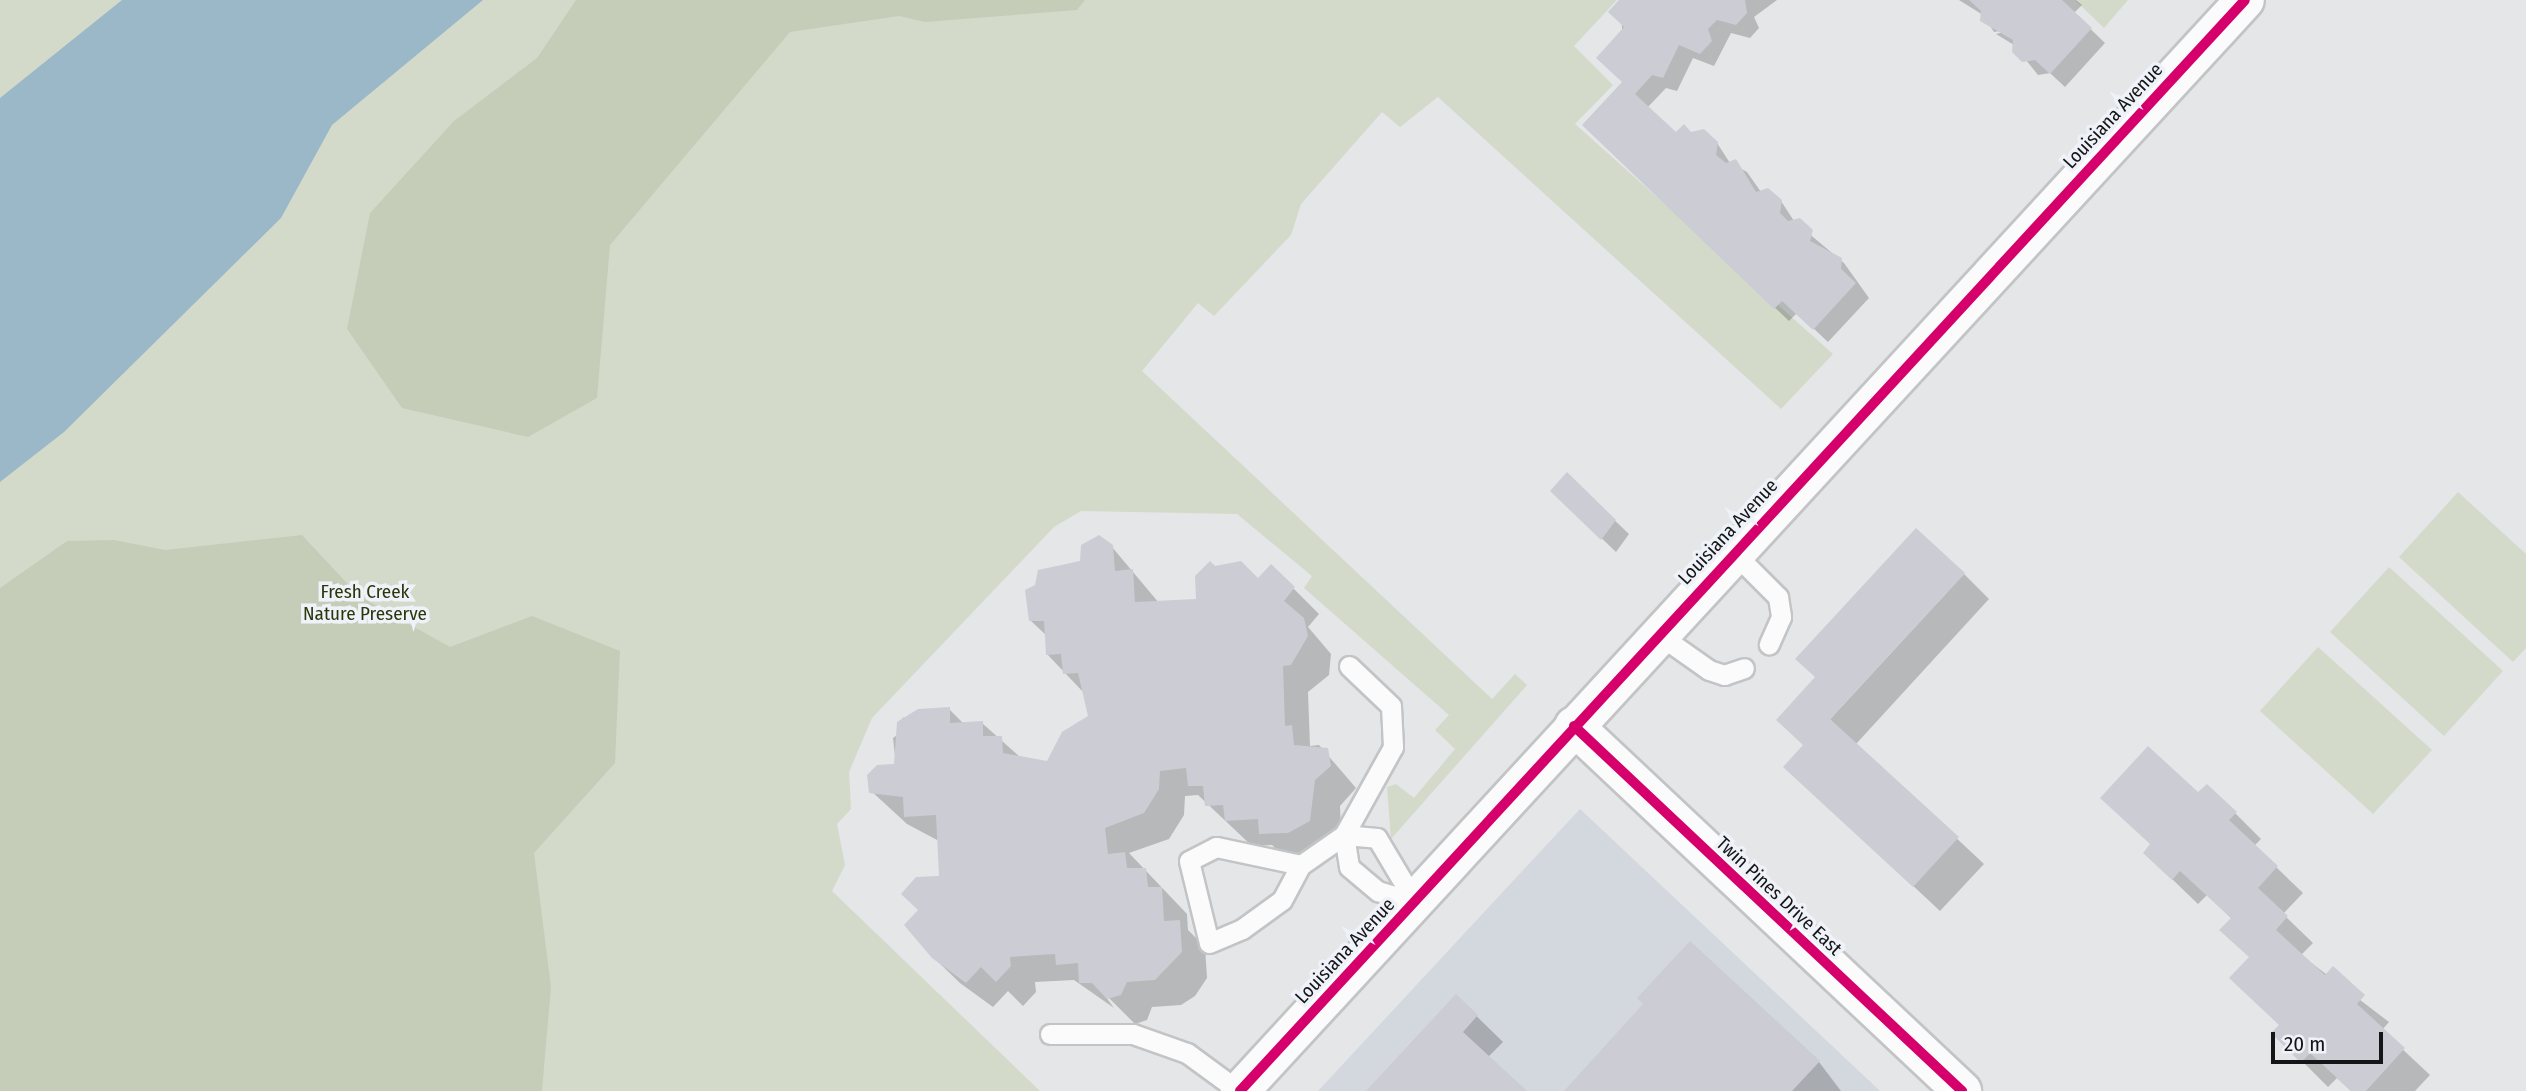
<!DOCTYPE html>
<html>
<head>
<meta charset="utf-8">
<style>
  body { margin:0 }
  #map { position:relative; width:2526px; height:1091px; overflow:hidden; background:#e4e6e8; font-family:"Fira Sans Condensed",sans-serif }
  div>[style] { position:absolute }
  [style*='--x'] { left:calc(var(--x)*1px); top:calc(var(--y)*1px); width:calc(var(--w)*1px); rotate:calc(var(--a)*1deg) }
  .built>* { inset:0; background:#d3d7de }
  .green>* { inset:0; background:#d3daca }
  .forest>* { inset:0; background:#c5cdb9 }
  .water>* { inset:0; background:#9bb8c8 }
  .shadow>* { inset:0; background:#0003 }
  .building>* { inset:0; background:#ccccd5 }
  .roads { filter:drop-shadow(2px 0 #c2c4c6) drop-shadow(-2px 0 #c2c4c6) drop-shadow(0 2px #c2c4c6) drop-shadow(0 -2px #c2c4c6) }
  .service>* { height:19px; margin:-9.5px; padding:0 9.5px; transform-origin:9.5px; border-radius:9.5px; background:#fbfbfc }
  .minor>* { height:38px; margin:-19px; padding:0 19px; transform-origin:19px; border-radius:19px; background:#fbfbfc }
  .tertiary>* { height:38px; margin:-19px; padding:0 19px; transform-origin:19px; border-radius:19px; background:#fbfbfc }
  .cycleway>* { height:10px; margin:-5px; padding:0 5px; transform-origin:5px; border-radius:5px; background:#d6006c }
  span { translate:-50% -50%; white-space:nowrap; text-align:center; line-height:1.15; -webkit-text-stroke:7px #eff2f8; paint-order:stroke }
  .street-label { font-size:19px; color:#141517 }
  .park-label { font-size:19px; color:#2a370a }
  .scale { position:absolute; left:2271px; top:1032px; width:112px; height:32px; box-sizing:border-box; border:4px solid #141517; border-top:0; padding-left:9px; font-size:21px; line-height:24px; white-space:nowrap; color:#141517; -webkit-text-stroke:5px #eff2f8; paint-order:stroke }
</style>
</head>
<body>
<div id="map">
  <div class="built">
    <div style="clip-path:polygon(1580px 809px,1880px 1091px,1318px 1091px)"></div>
  </div>
  <div class="green">
    <div style="clip-path:polygon(0 0,170px 0,0 143px)"></div>
    <div style="clip-path:polygon(438px 0,1617px 0,1574px 46px,1613px 85px,1575px 124px,1833px 354px,1781px 409px,1438px 97px,1400px 127px,1382px 112px,1301px 204px,1291px 235px,1214px 316px,1198px 303px,1142px 371px,1492px 699px,1515px 674px,1527px 685px,1391px 839px,1387px 787px,1396px 784px,1414px 798px,1455px 749px,1435px 730px,1449px 715px,1304px 588px,1312px 576px,1237px 514px,1081px 511px,1054px 527px,872px 718px,849px 772px,851px 809px,837px 824px,845px 865px,832px 891px,1040px 1091px,0 1091px,0 441px)"></div>
    <div style="clip-path:polygon(2075px 0,2128px 0,2104px 28px)"></div>
    <div style="clip-path:polygon(2458px 492px,2526px 554px,2526px 648px,2513px 662px,2399px 557px)"></div>
    <div style="clip-path:polygon(2389px 567px,2503px 671px,2444px 736px,2330px 632px)"></div>
    <div style="clip-path:polygon(2318px 647px,2432px 750px,2373px 814px,2260px 711px)"></div>
  </div>
  <div class="forest">
    <div style="clip-path:polygon(576px 0,1085px 0,1077px 10px,925px 22px,899px 16px,790px 32px,610px 245px,597px 398px,528px 437px,402px 408px,347px 329px,370px 213px,454px 121px,537px 58px)"></div>
    <div style="clip-path:polygon(302px 535px,359px 596px,450px 647px,532px 616px,620px 651px,615px 763px,534px 853px,551px 987px,542px 1091px,0 1091px,0 588px,67px 541px,114px 540px,165px 550px)"></div>
  </div>
  <div class="water">
    <div style="clip-path:polygon(122px 0,483px 0,332px 125px,281px 218px,64px 432px,0 482px,0 98px)"></div>
  </div>
  <div class="shadow">
    <div style="clip-path:polygon(1621px 0,1777px 0,1754px 17px,1759px 28px,1750px 38px,1731px 33px,1714px 66px,1693px 58px,1677px 91px,1666px 88px,1647px 108px,1676px 135px,1717px 143px,1730px 163px,1747px 172px,1761px 192px,1781px 201px,1794px 221px,1844px 263px,1869px 298px,1828px 342px,1797px 313px,1789px 321px,1598px 138px,1624px 83px)"></div>
    <div style="clip-path:polygon(1959px 0,2076px 0,2082px 5px,2074px 13px,2105px 43px,2065px 87px,2050px 73px,2038px 75px,2014px 45px,1996px 34px,2013px 29px,1994px 32px,1983px 15px)"></div>
    <div style="clip-path:polygon(1567px 475px,1629px 534px,1616px 552px,1566px 504px)"></div>
    <div style="clip-path:polygon(1112px 547px,1159px 603px,1198px 601px,1215px 568px,1294px 589px,1319px 614px,1308px 627px,1331px 654px,1329px 675px,1308px 692px,1310px 746px,1319px 745px,1356px 788px,1340px 806px,1341px 831px,1331px 851px,1286px 859px,1272px 845px,1252px 846px,1198px 795px,1185px 796px,1184px 815px,1169px 839px,1129px 853px,1187px 914px,1188px 930px,1205px 947px,1207px 978px,1195px 996px,1181px 1005px,1152px 1007px,1147px 1020px,1135px 1024px,1100px 989px,1114px 1008px,1074px 980px,1035px 982px,1036px 992px,1023px 1006px,1008px 991px,993px 1007px,960px 983px,933px 957px,920px 910px,941px 878px,939px 841px,907px 824px,869px 789px,896px 765px,893px 738px,903px 731px,902px 718px,949px 709px,964px 724px,982px 723px,1020px 757px,1048px 763px,1090px 717px,1085px 694px,1047px 654px,1047px 636px,1031px 621px,1082px 563px)"></div>
    <div style="clip-path:polygon(1964px 574px,1989px 599px,1856px 744px,1984px 864px,1940px 911px,1786px 767px)"></div>
    <div style="clip-path:polygon(2198px 795px,2235px 813px,2261px 839px,2254px 846px,2303px 893px,2283px 914px,2313px 943px,2301px 955px,2389px 1022px,2382px 1030px,2430px 1075px,2415px 1091px,2351px 1091px,2337px 1078px,2328px 1087px,2274px 1033px,2280px 1026px,2232px 919px,2207px 895px,2198px 904px,2145px 853px)"></div>
    <div style="clip-path:polygon(1456px 996px,1503px 1042px,1488px 1057px,1525px 1091px,1369px 1091px)"></div>
    <div style="clip-path:polygon(1819px 1062px,1841px 1091px,1566px 1091px)"></div>
  </div>
  <div class="building">
    <div style="clip-path:polygon(1619px 0,1745px 0,1747px 13px,1736px 25px,1717px 20px,1708px 29px,1712px 41px,1700px 54px,1679px 45px,1663px 78px,1652px 75px,1635px 94px,1676px 132px,1684px 124px,1691px 132px,1704px 129px,1718px 142px,1716px 155px,1726px 163px,1736px 159px,1756px 192px,1768px 188px,1782px 200px,1780px 213px,1788px 221px,1800px 218px,1813px 230px,1810px 241px,1842px 258px,1841px 269px,1856px 283px,1813px 330px,1782px 301px,1774px 309px,1582px 125px,1622px 82px,1596px 58px,1624px 27px,1608px 12px)"></div>
    <div style="clip-path:polygon(1969px 0,2062px 0,2092px 28px,2050px 74px,2035px 60px,2022px 62px,2012px 52px,2013px 40px,1980px 21px,1981px 11px)"></div>
    <div style="clip-path:polygon(1567px 472px,1616px 520px,1601px 540px,1550px 491px)"></div>
    <div style="clip-path:polygon(1916px 528px,1965px 573px,1830px 719px,1959px 837px,1913px 887px,1783px 767px,1803px 745px,1776px 720px,1815px 677px,1795px 659px)"></div>
    <div style="clip-path:polygon(1099px 535px,1113px 545px,1115px 571px,1133px 569px,1135px 602px,1196px 599px,1195px 576px,1210px 561px,1215px 566px,1241px 561px,1258px 578px,1271px 564px,1295px 587px,1284px 601px,1304px 618px,1308px 636px,1291px 665px,1283px 666px,1285px 726px,1292px 725px,1294px 745px,1328px 748px,1331px 766px,1315px 780px,1310px 821px,1288px 833px,1259px 834px,1258px 819px,1225px 821px,1223px 805px,1205px 806px,1203px 786px,1188px 786px,1186px 768px,1160px 771px,1159px 789px,1144px 813px,1105px 828px,1108px 854px,1125px 852px,1127px 868px,1146px 868px,1148px 887px,1162px 887px,1164px 921px,1180px 920px,1182px 952px,1155px 980px,1127px 982px,1121px 995px,1107px 999px,1092px 983px,1079px 983px,1078px 963px,1056px 965px,1055px 954px,1010px 957px,1011px 966px,996px 982px,981px 967px,966px 983px,932px 958px,904px 925px,918px 910px,901px 894px,916px 877px,939px 876px,936px 815px,904px 817px,903px 797px,869px 793px,867px 775px,877px 765px,894px 764px,897px 722px,918px 709px,950px 707px,950px 723px,983px 721px,983px 736px,1002px 736px,1003px 753px,1047px 761px,1062px 732px,1088px 716px,1078px 673px,1063px 674px,1061px 654px,1046px 655px,1044px 621px,1029px 621px,1025px 590px,1035px 585px,1038px 570px,1080px 561px,1081px 545px)"></div>
    <div style="clip-path:polygon(2148px 746px,2198px 792px,2207px 784px,2237px 812px,2229px 820px,2278px 866px,2258px 888px,2288px 916px,2276px 930px,2325px 975px,2333px 966px,2365px 995px,2357px 1004px,2405px 1048px,2366px 1091px,2351px 1091px,2310px 1053px,2301px 1063px,2271px 1033px,2279px 1025px,2229px 978px,2249px 957px,2219px 930px,2231px 918px,2180px 871px,2172px 880px,2143px 853px,2150px 844px,2100px 798px)"></div>
    <div style="clip-path:polygon(1690px 941px,1820px 1061px,1792px 1091px,1564px 1091px,1643px 1004px,1637px 998px)"></div>
    <div style="clip-path:polygon(1456px 994px,1478px 1015px,1463px 1032px,1527px 1091px,1366px 1091px)"></div>
  </div>
  <div class="roads">
    <div class="service">
      <div style="--x:1733;--y:552;--w:64;--a:45"></div>
      <div style="--x:1778;--y:597;--w:20;--a:81"></div>
      <div style="--x:1781;--y:617;--w:30;--a:114"></div>
      <div style="--x:1658;--y:634;--w:62;--a:35.2"></div>
      <div style="--x:1709;--y:670;--w:16;--a:18"></div>
      <div style="--x:1724;--y:675;--w:21;--a:-19"></div>
      <div style="--x:1344;--y:835;--w:32;--a:81"></div>
      <div style="--x:1349;--y:867;--w:38;--a:40"></div>
      <div style="--x:1378;--y:891;--w:39;--a:17"></div>
      <div style="--x:1344;--y:835;--w:33;--a:5"></div>
      <div style="--x:1377;--y:838;--w:74;--a:59.3"></div>
      <div style="--x:1301;--y:865;--w:87;--a:-168"></div>
      <div style="--x:1216;--y:847;--w:30;--a:153"></div>
      <div style="--x:1189;--y:861;--w:84;--a:76.3"></div>
      <div style="--x:1209;--y:943;--w:36;--a:-23"></div>
      <div style="--x:1242;--y:929;--w:49;--a:-35.9"></div>
      <div style="--x:1282;--y:900;--w:40;--a:-62"></div>
      <div style="--x:1301;--y:865;--w:52;--a:-34.9"></div>
      <div style="--x:1344;--y:835;--w:101;--a:-60.9"></div>
      <div style="--x:1393;--y:747;--w:41;--a:-92.8"></div>
      <div style="--x:1391;--y:706;--w:58;--a:-136.4"></div>
      <div style="--x:1050;--y:1034;--w:83;--a:0"></div>
      <div style="--x:1133;--y:1034;--w:57;--a:19.4"></div>
      <div style="--x:1187;--y:1053;--w:64;--a:36.2"></div>
    </div>
    <div class="minor">
      <div style="--x:1574;--y:726;--w:533;--a:43.25"></div>
    </div>
    <div class="tertiary">
      <div style="--x:1240;--y:1091;--w:1483;--a:-47.35"></div>
    </div>
  </div>
  <div class="cycleway">
    <div style="--x:1574;--y:726;--w:533;--a:43.25"></div>
    <div style="--x:1240;--y:1091;--w:1483;--a:-47.35"></div>
  </div>
  <div class="street-label">
    <span style="left:2113px;top:116px;rotate:-47deg">Louisiana Avenue</span>
    <span style="left:1728px;top:532px;rotate:-47deg">Louisiana Avenue</span>
    <span style="left:1779px;top:896px;rotate:43deg">Twin Pines Drive East</span>
    <span style="left:1345px;top:951px;rotate:-47deg">Louisiana Avenue</span>
  </div>
  <div class="park-label">
    <span style="left:365px;top:603px">Fresh Creek<br>Nature Preserve</span>
  </div>
  <div class="scale">20 m</div>
</div>
</body>
</html>
